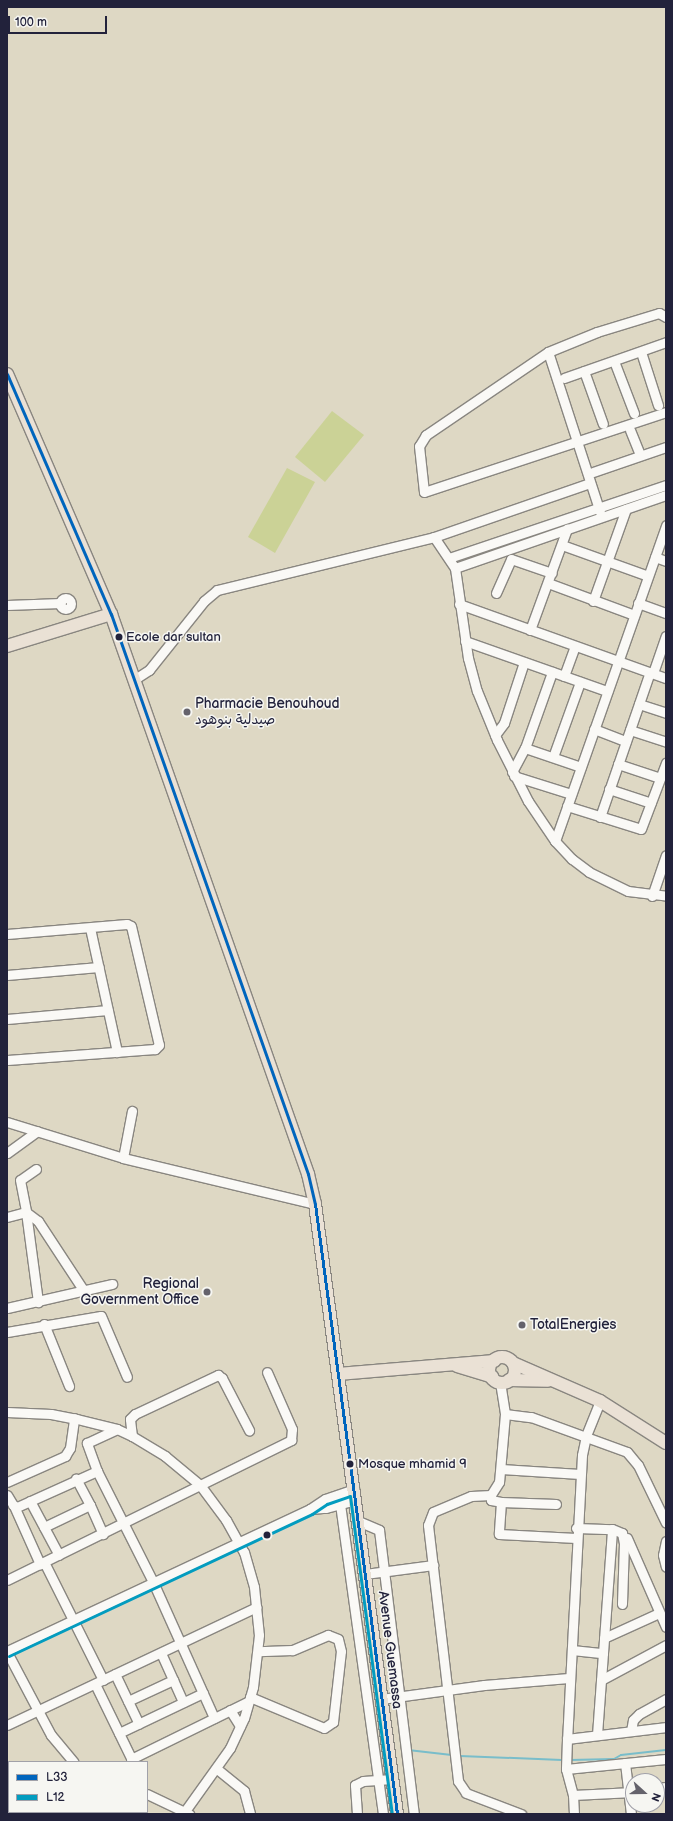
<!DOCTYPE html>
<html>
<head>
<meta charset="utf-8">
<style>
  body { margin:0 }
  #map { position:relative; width:673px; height:1821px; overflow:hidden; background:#ded8c4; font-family:"Balsamiq Sans","Playpen Sans Arabic",sans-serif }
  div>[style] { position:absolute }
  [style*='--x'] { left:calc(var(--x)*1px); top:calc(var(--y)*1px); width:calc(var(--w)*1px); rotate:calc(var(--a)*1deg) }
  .green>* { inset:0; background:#cbd296 }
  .stream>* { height:2px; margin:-1px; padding:0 1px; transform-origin:1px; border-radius:1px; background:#79bdca }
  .roads { filter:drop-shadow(1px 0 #898680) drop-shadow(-1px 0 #898680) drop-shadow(0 1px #898680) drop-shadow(0 -1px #898680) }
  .minor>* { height:9px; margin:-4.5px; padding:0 4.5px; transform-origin:4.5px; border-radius:4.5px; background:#faf9f6 }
  .minor>.ring { margin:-4.5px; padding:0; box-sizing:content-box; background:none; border:9px solid #faf9f6; border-radius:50% }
  .major>* { height:12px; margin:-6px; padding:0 6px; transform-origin:6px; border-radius:6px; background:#eae1d5 }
  .major>.ring { margin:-6px; padding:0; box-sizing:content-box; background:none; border:12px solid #eae1d5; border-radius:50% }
  .bus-1>* { height:3px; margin:-1.5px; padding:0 1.5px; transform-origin:1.5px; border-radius:1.5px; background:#0065bd }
  .bus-2>* { height:3px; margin:-1.5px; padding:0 1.5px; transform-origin:1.5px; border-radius:1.5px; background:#039cbf }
  .dots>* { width:11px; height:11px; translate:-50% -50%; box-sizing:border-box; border:2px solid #f6f6f2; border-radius:50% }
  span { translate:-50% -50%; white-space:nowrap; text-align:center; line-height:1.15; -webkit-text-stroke:3px #f6f6f2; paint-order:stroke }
  .bus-label { font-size:13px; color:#22223b }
  .left { translate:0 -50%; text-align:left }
  .poi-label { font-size:14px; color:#22223b }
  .right { translate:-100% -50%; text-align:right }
  .street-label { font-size:14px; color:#22223b }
  .frame { position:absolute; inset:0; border:8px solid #22223b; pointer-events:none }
  .legend { position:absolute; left:8px; top:1761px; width:140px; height:52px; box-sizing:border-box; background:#f6f6f2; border:1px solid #a1a1a9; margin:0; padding:5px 7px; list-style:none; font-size:12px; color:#22223b }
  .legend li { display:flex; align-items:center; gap:8px; height:20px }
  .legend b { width:20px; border:1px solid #a1a1a9 }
  .north { position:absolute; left:625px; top:1773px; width:40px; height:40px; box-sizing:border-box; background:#f6f6f2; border:1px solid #a1a1a9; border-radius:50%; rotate:111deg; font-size:11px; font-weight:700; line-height:16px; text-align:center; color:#22223b }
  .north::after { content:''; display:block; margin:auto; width:14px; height:18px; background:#64626b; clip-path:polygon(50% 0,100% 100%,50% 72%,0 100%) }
  .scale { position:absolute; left:8px; top:16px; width:99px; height:18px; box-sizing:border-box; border:2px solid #22223b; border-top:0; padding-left:5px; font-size:12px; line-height:14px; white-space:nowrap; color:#22223b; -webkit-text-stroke:3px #f6f6f2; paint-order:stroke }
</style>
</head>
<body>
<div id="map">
  <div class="green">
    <div style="clip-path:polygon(332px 411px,364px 435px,325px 482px,295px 457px)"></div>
    <div style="clip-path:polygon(287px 468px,315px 482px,275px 553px,248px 537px)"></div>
  </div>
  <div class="stream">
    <div style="--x:408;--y:1750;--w:44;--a:6.5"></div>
    <div style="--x:460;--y:1756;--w:102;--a:2.2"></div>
    <div style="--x:570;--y:1760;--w:44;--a:-1.3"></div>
    <div style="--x:614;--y:1759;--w:8;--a:-30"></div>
    <div style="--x:621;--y:1755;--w:45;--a:-6.3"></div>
  </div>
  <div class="roads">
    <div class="minor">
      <div style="--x:666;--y:317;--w:8;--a:-150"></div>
      <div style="--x:659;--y:313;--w:65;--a:163"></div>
      <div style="--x:597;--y:332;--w:53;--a:157.8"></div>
      <div style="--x:548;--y:352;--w:148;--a:145.8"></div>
      <div style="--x:426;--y:435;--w:13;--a:122"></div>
      <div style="--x:419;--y:446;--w:46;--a:83.8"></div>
      <div style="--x:424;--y:492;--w:255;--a:-18.3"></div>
      <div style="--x:548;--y:352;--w:168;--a:72"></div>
      <div style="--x:641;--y:352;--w:56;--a:72.2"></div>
      <div style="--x:614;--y:361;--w:56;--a:69"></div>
      <div style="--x:584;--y:371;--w:56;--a:70.3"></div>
      <div style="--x:564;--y:378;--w:108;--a:-19.4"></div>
      <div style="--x:630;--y:430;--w:27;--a:68"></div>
      <div style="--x:593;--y:472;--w:77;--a:-18.9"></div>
      <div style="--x:434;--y:537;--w:37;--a:56"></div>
      <div style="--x:455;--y:568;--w:91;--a:81.8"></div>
      <div style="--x:468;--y:658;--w:34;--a:75"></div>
      <div style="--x:477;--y:691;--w:53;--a:67.8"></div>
      <div style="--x:497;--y:740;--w:68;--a:63.1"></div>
      <div style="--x:528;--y:801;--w:48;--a:56"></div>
      <div style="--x:555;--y:841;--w:25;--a:47"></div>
      <div style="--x:572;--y:859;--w:21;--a:37"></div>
      <div style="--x:589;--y:872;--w:43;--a:26"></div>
      <div style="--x:628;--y:891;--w:38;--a:7"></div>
      <div style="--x:562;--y:545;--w:91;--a:19.8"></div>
      <div style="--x:655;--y:557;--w:12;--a:20"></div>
      <div style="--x:449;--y:558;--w:229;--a:-18.6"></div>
      <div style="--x:455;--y:568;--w:223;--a:-19.1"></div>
      <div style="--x:548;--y:583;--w:92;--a:20.4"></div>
      <div style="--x:496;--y:593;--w:37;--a:-66"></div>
      <div style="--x:511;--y:559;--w:43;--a:18.9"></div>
      <div class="ring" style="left:60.5px;top:598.5px;width:2px;height:2px"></div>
      <div style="--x:593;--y:601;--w:98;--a:-70.3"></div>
      <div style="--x:638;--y:603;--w:30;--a:20"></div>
      <div style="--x:459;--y:604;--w:220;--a:19.7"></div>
      <div style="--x:7;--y:605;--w:54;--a:-2.1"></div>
      <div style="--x:530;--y:630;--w:108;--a:-69.9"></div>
      <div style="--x:465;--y:641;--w:151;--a:19.4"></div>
      <div style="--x:653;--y:673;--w:39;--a:-71"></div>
      <div style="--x:564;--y:676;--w:32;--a:-70"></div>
      <div style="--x:135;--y:679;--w:17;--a:-33"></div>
      <div style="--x:149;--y:670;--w:88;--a:-51.4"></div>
      <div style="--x:204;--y:601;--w:17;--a:-40"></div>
      <div style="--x:217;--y:590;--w:223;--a:-13.7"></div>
      <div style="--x:434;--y:537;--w:165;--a:-19.1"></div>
      <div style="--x:639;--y:704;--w:28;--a:18"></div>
      <div style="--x:594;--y:729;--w:34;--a:21"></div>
      <div style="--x:630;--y:730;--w:38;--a:18"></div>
      <div style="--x:495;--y:735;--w:15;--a:-53"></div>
      <div style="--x:504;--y:723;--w:64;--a:-71.8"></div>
      <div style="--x:525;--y:748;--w:59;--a:18.7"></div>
      <div style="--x:553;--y:757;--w:80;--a:-70.2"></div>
      <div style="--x:618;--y:764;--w:44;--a:18.4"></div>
      <div style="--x:512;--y:772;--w:27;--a:-62"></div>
      <div style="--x:525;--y:748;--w:81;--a:-70.4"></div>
      <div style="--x:514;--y:776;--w:60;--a:17.5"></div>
      <div style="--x:609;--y:789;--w:44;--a:18.4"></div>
      <div style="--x:567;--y:806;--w:77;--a:17.3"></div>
      <div style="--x:641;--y:829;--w:71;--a:-69.3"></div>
      <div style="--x:600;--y:817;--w:153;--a:-71"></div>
      <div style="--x:555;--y:841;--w:335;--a:-70.6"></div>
      <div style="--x:652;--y:896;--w:43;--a:-71.1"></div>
      <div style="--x:90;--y:928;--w:127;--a:77.7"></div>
      <div style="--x:7;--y:934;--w:120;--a:-4.8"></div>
      <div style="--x:127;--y:924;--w:4;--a:27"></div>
      <div style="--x:131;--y:926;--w:122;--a:76.8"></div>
      <div style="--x:159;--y:1045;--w:6;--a:135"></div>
      <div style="--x:155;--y:1049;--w:148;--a:175.7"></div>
      <div style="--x:7;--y:975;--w:92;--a:-5"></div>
      <div style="--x:7;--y:1019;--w:101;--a:-5.1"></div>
      <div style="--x:7;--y:1122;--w:121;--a:17.2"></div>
      <div style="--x:123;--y:1158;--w:197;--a:13.5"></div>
      <div style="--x:7;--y:1153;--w:37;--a:-36"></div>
      <div style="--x:123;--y:1158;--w:48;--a:-79.2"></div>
      <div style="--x:36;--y:1169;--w:19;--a:145"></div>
      <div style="--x:20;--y:1180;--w:33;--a:79"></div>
      <div style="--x:26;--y:1212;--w:15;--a:37"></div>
      <div style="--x:38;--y:1221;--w:84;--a:56.7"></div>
      <div style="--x:7;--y:1217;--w:20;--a:-15"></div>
      <div style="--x:26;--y:1212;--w:91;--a:82.4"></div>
      <div style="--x:7;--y:1308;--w:108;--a:-12.9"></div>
      <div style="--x:44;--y:1324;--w:67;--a:68"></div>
      <div style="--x:7;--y:1332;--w:95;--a:-9.7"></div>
      <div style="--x:101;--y:1316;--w:66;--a:66.9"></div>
      <div style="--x:500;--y:1382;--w:32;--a:81"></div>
      <div style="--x:505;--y:1414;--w:68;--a:95"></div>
      <div style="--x:499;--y:1482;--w:15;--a:122"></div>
      <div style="--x:491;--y:1495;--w:20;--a:177"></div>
      <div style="--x:471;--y:1496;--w:41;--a:157.2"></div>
      <div style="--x:433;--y:1512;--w:14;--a:111"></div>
      <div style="--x:428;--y:1525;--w:258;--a:83.3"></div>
      <div style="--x:458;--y:1781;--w:14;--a:56"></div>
      <div style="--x:466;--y:1793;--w:59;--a:20.9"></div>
      <div style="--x:600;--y:1401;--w:38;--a:112"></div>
      <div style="--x:586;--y:1436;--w:19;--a:102"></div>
      <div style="--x:582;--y:1455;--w:284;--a:93"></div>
      <div style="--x:567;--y:1739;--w:100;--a:-6.9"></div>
      <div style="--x:7;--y:1412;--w:44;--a:2.6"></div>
      <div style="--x:51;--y:1414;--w:26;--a:11"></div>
      <div style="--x:77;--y:1419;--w:41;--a:14"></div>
      <div style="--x:117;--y:1429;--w:17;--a:25"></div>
      <div style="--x:132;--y:1436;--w:39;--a:31"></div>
      <div style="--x:165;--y:1456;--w:45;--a:39.6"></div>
      <div style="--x:200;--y:1485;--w:44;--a:53.4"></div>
      <div style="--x:226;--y:1520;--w:37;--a:61"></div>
      <div style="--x:244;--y:1552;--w:36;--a:74"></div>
      <div style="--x:254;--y:1587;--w:48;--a:84.1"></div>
      <div style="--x:259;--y:1635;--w:52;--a:96.6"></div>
      <div style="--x:253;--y:1687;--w:32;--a:106"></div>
      <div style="--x:244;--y:1718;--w:33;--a:115"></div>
      <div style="--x:230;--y:1748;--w:81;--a:125.5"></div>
      <div style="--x:505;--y:1414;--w:26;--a:7"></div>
      <div style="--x:531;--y:1417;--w:102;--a:20"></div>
      <div style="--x:627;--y:1452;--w:17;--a:50"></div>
      <div style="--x:638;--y:1465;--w:64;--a:64.2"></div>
      <div style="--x:132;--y:1436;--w:17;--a:-97"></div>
      <div style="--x:130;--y:1419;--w:7;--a:-45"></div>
      <div style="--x:135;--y:1414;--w:92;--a:-25.2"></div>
      <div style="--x:218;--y:1375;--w:5;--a:37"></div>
      <div style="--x:222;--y:1378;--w:59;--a:62.6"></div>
      <div style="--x:501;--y:1469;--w:79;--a:3.6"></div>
      <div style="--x:97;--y:1471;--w:124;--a:63.2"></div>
      <div style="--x:153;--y:1582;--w:149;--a:65.8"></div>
      <div style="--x:7;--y:1482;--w:64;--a:-24.1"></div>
      <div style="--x:65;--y:1456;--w:9;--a:-58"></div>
      <div style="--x:70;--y:1448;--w:30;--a:-82"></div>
      <div style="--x:7;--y:1495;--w:12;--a:59"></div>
      <div style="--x:13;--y:1505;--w:4;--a:27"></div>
      <div style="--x:17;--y:1507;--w:88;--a:-24.2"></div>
      <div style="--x:97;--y:1471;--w:30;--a:-110"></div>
      <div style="--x:87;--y:1443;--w:33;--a:-25"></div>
      <div style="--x:491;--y:1495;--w:5;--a:90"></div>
      <div style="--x:491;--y:1500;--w:10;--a:11"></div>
      <div style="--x:501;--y:1502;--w:55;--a:2.1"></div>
      <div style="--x:30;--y:1501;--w:61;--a:61.8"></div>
      <div style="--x:501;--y:1502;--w:32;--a:94"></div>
      <div style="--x:499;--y:1534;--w:77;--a:3"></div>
      <div style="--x:340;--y:1504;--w:313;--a:82.1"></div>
      <div style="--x:90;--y:1505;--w:32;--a:66"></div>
      <div style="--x:14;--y:1506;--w:64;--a:65.9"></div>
      <div style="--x:310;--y:1509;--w:16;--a:-4"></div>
      <div style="--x:326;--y:1508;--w:30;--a:-15"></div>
      <div style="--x:358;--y:1521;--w:23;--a:23"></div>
      <div style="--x:379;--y:1530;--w:286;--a:83"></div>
      <div style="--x:44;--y:1527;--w:51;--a:-25.6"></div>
      <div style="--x:90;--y:1505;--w:30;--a:-118"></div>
      <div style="--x:576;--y:1528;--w:36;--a:2"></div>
      <div style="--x:612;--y:1529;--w:11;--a:22"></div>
      <div style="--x:622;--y:1533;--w:10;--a:79"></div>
      <div style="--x:624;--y:1543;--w:61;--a:91.9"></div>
      <div style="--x:627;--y:1538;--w:97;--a:66.3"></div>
      <div style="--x:666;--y:1541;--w:14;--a:102"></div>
      <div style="--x:663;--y:1555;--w:12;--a:76"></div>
      <div style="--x:44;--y:1562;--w:132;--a:63.4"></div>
      <div style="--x:365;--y:1574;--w:69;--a:-7.5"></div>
      <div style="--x:7;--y:1580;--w:317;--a:-26.2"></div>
      <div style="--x:291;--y:1440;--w:11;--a:-85"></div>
      <div style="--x:292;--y:1429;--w:62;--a:-113.7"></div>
      <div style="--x:604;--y:1638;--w:60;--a:-24.4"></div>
      <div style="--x:572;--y:1650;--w:31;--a:6"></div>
      <div style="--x:603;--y:1653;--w:81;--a:94.2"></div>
      <div style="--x:7;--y:1651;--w:335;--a:-25.1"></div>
      <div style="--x:310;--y:1509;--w:18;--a:-34"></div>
      <div style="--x:325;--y:1499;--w:31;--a:-19"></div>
      <div style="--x:7;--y:1652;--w:94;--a:62.1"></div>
      <div style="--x:51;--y:1735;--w:35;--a:50"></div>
      <div style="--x:161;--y:1653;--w:54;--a:65.8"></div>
      <div style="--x:603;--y:1653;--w:124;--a:-85.8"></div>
      <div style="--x:115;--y:1674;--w:55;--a:64.4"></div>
      <div style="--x:601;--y:1680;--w:74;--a:-28.3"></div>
      <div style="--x:95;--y:1684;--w:87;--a:64"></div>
      <div style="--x:250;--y:1697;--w:80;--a:22.7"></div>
      <div style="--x:324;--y:1728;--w:11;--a:-34"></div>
      <div style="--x:333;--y:1722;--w:71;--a:-83.6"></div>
      <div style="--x:341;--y:1651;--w:12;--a:-104"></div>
      <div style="--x:338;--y:1639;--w:11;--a:-158"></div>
      <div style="--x:328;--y:1635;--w:39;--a:157"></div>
      <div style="--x:292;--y:1650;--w:34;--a:178"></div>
      <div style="--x:381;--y:1699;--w:104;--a:-7.7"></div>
      <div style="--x:484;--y:1685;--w:85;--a:-4.7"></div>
      <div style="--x:128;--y:1701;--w:50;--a:-25"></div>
      <div style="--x:230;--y:1710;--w:19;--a:58"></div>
      <div style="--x:7;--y:1725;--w:276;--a:-25.3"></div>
      <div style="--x:631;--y:1731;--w:11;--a:-80"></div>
      <div style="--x:633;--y:1720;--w:8;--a:-45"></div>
      <div style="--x:639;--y:1714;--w:31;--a:-29"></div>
      <div style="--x:119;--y:1733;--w:93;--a:-25.5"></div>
      <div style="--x:567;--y:1739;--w:30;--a:92"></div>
      <div style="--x:566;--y:1769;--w:27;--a:75"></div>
      <div style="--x:131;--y:1759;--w:131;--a:-26.2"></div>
      <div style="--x:625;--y:1763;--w:51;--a:83.3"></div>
      <div style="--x:217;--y:1769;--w:35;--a:39"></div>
      <div style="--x:244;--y:1791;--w:24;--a:75"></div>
      <div style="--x:566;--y:1769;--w:100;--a:-5.7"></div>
      <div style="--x:657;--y:1788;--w:9;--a:-6"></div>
      <div style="--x:147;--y:1794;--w:47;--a:25.5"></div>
      <div style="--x:7;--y:1808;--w:2;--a:-27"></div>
      <div style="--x:357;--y:1814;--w:29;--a:-94"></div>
      <div style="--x:355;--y:1785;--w:9;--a:-27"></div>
      <div style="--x:363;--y:1781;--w:29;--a:-4"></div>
      <div style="--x:574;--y:1814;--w:19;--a:-93"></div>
      <div style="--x:573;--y:1795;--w:60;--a:-2.9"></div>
    </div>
    <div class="major">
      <div style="--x:7;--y:374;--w:262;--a:66.6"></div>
      <div style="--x:111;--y:614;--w:594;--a:70.62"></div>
      <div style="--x:308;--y:1174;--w:31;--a:77"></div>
      <div style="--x:315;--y:1204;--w:615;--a:82.34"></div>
      <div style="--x:7;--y:646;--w:109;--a:-17.1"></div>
      <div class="ring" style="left:489px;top:1357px;width:14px;height:14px"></div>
      <div style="--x:513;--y:1363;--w:95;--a:23.6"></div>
      <div style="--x:600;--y:1401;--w:78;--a:32.5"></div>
      <div style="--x:457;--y:1366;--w:37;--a:17"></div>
      <div style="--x:338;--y:1374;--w:157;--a:-4.8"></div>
      <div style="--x:509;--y:1380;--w:39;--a:1"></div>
    </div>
  </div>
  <div class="bus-1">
    <div style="--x:7;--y:374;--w:262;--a:66.6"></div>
    <div style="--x:111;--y:614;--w:594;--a:70.62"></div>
    <div style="--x:308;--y:1174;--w:31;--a:77"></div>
    <div style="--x:315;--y:1204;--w:615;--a:82.34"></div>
  </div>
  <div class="bus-2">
    <div style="--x:9;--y:1656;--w:335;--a:-25.1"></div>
    <div style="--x:312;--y:1514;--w:18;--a:-34"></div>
    <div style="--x:327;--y:1504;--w:24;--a:-19"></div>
    <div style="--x:350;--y:1496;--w:321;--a:82.5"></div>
  </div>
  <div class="dots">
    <div style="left:119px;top:637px;background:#22223b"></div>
    <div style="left:187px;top:712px;background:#64626b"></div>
    <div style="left:207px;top:1292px;background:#64626b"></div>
    <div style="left:522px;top:1325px;background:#64626b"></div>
    <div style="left:350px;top:1464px;background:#22223b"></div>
    <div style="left:267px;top:1535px;background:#22223b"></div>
  </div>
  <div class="bus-label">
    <span class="left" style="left:126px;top:637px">Ecole dar sultan</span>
    <span class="left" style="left:358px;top:1464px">Mosque mhamid 9</span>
  </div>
  <div class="poi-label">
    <span class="left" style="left:195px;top:712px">Pharmacie Benouhoud<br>صيدلية بنوهود</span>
    <span class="right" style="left:199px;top:1292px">Regional<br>Government Office</span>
    <span class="left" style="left:530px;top:1325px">TotalEnergies</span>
  </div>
  <div class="street-label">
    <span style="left:390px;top:1650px;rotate:83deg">Avenue Guemassa</span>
  </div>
  <div class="frame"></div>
  <ul class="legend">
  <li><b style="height:5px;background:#0065bd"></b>L33</li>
  <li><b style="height:5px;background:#039cbf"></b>L12</li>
  </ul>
  <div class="north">N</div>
  <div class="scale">100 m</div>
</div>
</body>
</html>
